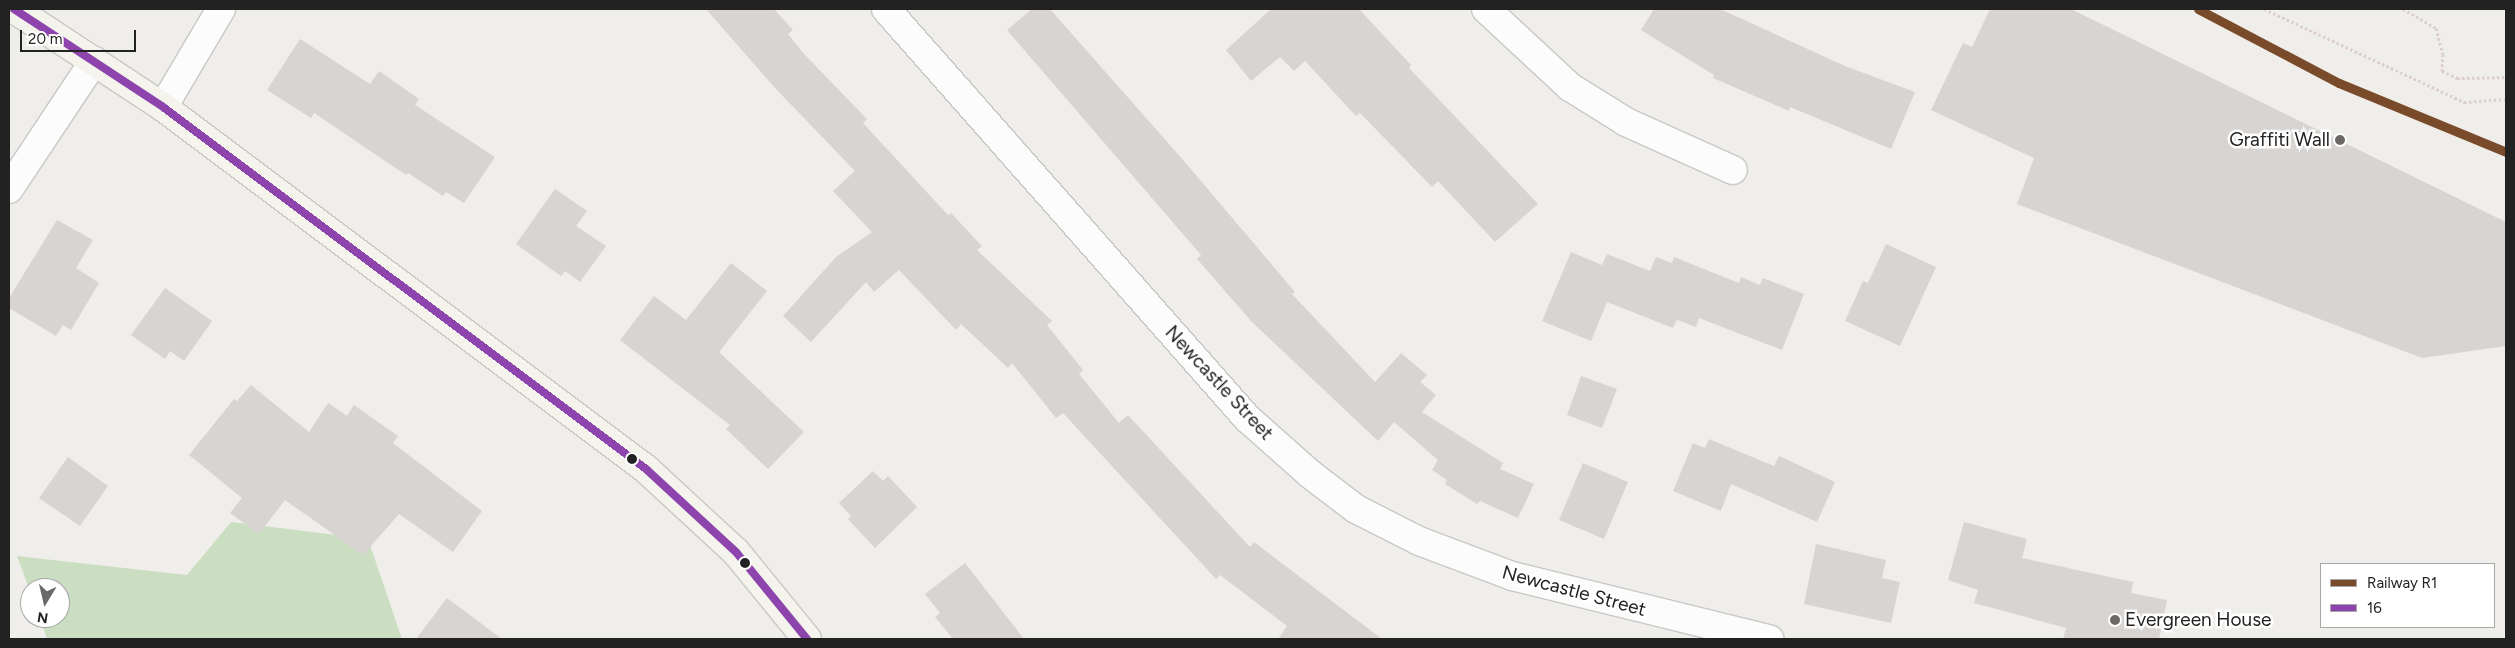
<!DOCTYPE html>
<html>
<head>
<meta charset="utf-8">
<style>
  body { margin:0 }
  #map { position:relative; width:2515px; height:648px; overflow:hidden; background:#f0eeeb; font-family:Figtree,sans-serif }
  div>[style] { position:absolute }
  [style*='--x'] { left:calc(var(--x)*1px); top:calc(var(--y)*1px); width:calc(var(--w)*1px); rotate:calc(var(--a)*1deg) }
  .forest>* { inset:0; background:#cbdec1 }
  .building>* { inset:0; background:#d7d4d2 }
  .path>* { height:3px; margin-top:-1.5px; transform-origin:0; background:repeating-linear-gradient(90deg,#dccecd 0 2.5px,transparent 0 5px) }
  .roads { filter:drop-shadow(1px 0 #c9c8c7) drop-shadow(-1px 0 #c9c8c7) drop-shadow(0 1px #c9c8c7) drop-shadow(0 -1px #c9c8c7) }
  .street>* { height:28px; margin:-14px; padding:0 14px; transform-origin:14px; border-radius:14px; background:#fdfcfc }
  .secondary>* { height:28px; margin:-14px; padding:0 14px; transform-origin:14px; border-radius:14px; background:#f4f4ed }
  .bus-1>* { height:8px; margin:-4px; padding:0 4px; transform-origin:4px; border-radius:4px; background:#8e44ad }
  .rail-1>* { height:9px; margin:-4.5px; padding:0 4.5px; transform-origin:4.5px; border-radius:4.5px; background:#7a4b2a }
  .dots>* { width:14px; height:14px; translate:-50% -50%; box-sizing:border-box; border:2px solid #fff; border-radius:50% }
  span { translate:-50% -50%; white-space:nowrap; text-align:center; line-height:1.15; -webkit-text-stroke:5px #fff; paint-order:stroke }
  .poi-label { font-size:19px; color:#222 }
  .right { translate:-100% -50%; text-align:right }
  .left { translate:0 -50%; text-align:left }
  .street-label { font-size:19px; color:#222 }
  .frame { position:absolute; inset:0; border:10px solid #222; pointer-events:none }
  .legend { position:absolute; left:2320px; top:563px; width:175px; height:65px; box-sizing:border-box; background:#fff; border:1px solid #a7a7a7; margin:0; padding:6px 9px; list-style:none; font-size:15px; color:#222 }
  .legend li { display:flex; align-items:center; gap:10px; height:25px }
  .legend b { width:25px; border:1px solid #a7a7a7 }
  .north { position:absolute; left:20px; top:578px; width:50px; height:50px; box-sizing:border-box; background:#fff; border:1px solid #a7a7a7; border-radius:50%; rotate:189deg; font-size:14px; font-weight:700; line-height:20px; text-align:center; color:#222 }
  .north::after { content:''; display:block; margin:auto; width:18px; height:22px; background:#6a6968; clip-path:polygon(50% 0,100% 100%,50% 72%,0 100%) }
  .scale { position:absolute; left:20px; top:30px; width:116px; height:22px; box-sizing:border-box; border:2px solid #222; border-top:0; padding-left:6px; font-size:15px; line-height:18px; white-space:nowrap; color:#222; -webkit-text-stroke:4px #fff; paint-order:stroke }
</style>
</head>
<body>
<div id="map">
  <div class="forest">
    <div style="clip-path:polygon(231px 522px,368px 539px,402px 639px,47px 639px,40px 618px,60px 618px,60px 588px,30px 588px,30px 591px,17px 556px,187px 575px)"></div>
  </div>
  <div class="building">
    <div style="clip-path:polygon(706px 9px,774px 9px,793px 30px,788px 34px,805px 55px,867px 119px,863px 123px,948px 215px,951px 213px,982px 246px,977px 250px,1052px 321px,1047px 325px,1083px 370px,1079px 374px,1119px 423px,1128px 415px,1250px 547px,1254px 542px,1382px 639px,1278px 639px,1287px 626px,1220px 575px,1216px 579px,1063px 413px,1056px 418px,1012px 363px,1008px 368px,961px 324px,956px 330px,899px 270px,874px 292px,866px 282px,811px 342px,783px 316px,836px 257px,872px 232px,833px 191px,855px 171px,775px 88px)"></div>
    <div style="clip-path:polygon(1032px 9px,1050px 9px,1184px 161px,1295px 292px,1292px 294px,1375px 382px,1401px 353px,1427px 375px,1420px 382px,1436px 395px,1422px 412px,1503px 463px,1500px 469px,1534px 484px,1518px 518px,1480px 501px,1477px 504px,1445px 484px,1447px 480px,1432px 470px,1438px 460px,1394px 422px,1378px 441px,1252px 322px,1197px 259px,1201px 255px,1007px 30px)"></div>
    <div style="clip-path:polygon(1271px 9px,1359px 9px,1411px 65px,1409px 68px,1538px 204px,1495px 242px,1438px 181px,1432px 187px,1360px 113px,1356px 116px,1305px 61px,1294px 71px,1280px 57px,1251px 81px,1226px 50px)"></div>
    <div style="clip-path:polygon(1654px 9px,1720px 9px,1845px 66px,1915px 92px,1891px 149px,1790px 107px,1789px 111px,1713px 78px,1714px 75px,1641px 30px)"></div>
    <div style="clip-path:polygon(1990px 9px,2071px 9px,2506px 222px,2506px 346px,2422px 358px,2017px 204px,2034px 158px,1931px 110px,1963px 43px,1972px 47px)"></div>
    <div style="clip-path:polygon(300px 39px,370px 84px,379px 71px,419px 99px,415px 105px,495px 157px,464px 203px,446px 192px,443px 196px,408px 173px,406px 175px,314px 113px,311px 118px,267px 90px)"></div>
    <div style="clip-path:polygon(555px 189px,587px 211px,576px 226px,606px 246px,580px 282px,565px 271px,561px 276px,516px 244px)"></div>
    <div style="clip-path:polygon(57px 220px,93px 240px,76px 268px,99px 283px,71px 330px,63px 325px,56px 336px,9px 308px,9px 298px)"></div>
    <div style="clip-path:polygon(1886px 244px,1936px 267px,1900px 346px,1845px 321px,1863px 281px,1868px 283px)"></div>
    <div style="clip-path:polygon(1571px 252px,1602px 265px,1607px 254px,1650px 271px,1656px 257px,1672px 263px,1674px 257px,1739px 283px,1741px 277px,1760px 285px,1763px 278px,1804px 294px,1782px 350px,1699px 318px,1696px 327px,1677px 320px,1673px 328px,1607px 302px,1591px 341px,1542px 321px)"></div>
    <div style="clip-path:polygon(731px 263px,767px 291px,719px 352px,804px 432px,768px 469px,726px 429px,730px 425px,620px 340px,654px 296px,686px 320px)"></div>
    <div style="clip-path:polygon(165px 288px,212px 321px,184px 361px,170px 351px,165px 359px,131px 335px)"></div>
    <div style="clip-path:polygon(1581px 376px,1617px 389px,1602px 428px,1567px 415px)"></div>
    <div style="clip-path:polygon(251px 385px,309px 432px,328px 403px,347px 416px,354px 405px,398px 436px,393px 443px,482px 511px,453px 552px,399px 514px,363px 555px,285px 500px,259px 534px,230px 513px,242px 498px,189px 455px,234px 399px,237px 401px)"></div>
    <div style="clip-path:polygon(1709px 439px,1774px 466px,1779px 456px,1835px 482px,1817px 522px,1731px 484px,1721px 511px,1673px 491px,1693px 443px,1705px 448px)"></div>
    <div style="clip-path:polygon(68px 457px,108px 486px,80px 526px,39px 498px)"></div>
    <div style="clip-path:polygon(1583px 463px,1628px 482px,1604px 539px,1559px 520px)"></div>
    <div style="clip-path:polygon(873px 471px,883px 481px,888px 476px,917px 507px,875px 548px,848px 519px,851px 516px,839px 503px)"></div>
    <div style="clip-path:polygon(1964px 522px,2027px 539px,2022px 558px,2133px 582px,2131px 593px,2167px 600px,2159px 639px,2063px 639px,2066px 628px,1974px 603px,1978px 590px,1948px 580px)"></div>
    <div style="clip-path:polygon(1816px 544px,1886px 560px,1882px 578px,1900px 582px,1891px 623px,1804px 604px)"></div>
    <div style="clip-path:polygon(965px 563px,1024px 639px,953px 639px,935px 617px,940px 613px,925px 594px)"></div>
    <div style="clip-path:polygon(447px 598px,502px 639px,416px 639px)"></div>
  </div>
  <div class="path">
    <div style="--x:2264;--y:9;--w:221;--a:24.9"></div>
    <div style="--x:2464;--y:102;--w:42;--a:-4.1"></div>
    <div style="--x:2403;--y:9;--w:38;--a:30"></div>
    <div style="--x:2436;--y:28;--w:27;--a:75"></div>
    <div style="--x:2443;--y:54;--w:17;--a:93"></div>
    <div style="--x:2442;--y:71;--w:17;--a:25"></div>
    <div style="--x:2457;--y:78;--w:49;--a:-1.2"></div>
  </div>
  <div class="roads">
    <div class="street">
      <div style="--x:886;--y:9;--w:546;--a:48.57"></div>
      <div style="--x:1247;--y:418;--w:84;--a:41.6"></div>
      <div style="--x:1310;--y:474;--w:58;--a:37.3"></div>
      <div style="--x:1356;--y:509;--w:71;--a:26.9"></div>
      <div style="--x:1419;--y:541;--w:99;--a:20.6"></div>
      <div style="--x:1512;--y:576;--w:265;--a:13.8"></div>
      <div style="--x:1486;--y:9;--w:115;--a:42.9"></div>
      <div style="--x:1570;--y:87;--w:66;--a:32"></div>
      <div style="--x:1626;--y:122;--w:117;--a:24.2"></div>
      <div style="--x:163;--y:107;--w:114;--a:-59.4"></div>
      <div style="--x:9;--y:189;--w:154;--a:-56.4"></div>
    </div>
    <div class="secondary">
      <div style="--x:14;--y:9;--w:178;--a:33.3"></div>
      <div style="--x:163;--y:107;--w:604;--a:36.85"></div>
      <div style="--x:646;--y:469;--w:122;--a:42.7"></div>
      <div style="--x:736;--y:552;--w:112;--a:50.8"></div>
    </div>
  </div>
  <div class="bus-1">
    <div style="--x:14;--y:9;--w:178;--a:33.3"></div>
    <div style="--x:163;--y:107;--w:604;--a:36.85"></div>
    <div style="--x:646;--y:469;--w:122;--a:42.7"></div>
    <div style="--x:736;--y:552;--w:112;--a:50.8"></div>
  </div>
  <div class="rail-1">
    <div style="--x:2198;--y:9;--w:159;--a:27.7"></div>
    <div style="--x:2339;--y:83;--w:181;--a:22.4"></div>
  </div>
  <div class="dots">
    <div style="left:2340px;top:140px;background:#6a6968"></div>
    <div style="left:632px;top:459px;background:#222"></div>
    <div style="left:745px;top:563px;background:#222"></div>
    <div style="left:2115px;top:620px;background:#6a6968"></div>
  </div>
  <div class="poi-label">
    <span class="right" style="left:2330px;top:140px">Graffiti Wall</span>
    <span class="left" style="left:2125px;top:620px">Evergreen House</span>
  </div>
  <div class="street-label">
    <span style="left:1219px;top:383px;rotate:47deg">Newcastle Street</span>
    <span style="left:1574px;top:591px;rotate:15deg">Newcastle Street</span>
  </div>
  <div class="frame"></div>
  <ul class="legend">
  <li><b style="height:6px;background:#7a4b2a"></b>Railway R1</li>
  <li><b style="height:6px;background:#8e44ad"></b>16</li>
  </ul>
  <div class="north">N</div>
  <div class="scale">20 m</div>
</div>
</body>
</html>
